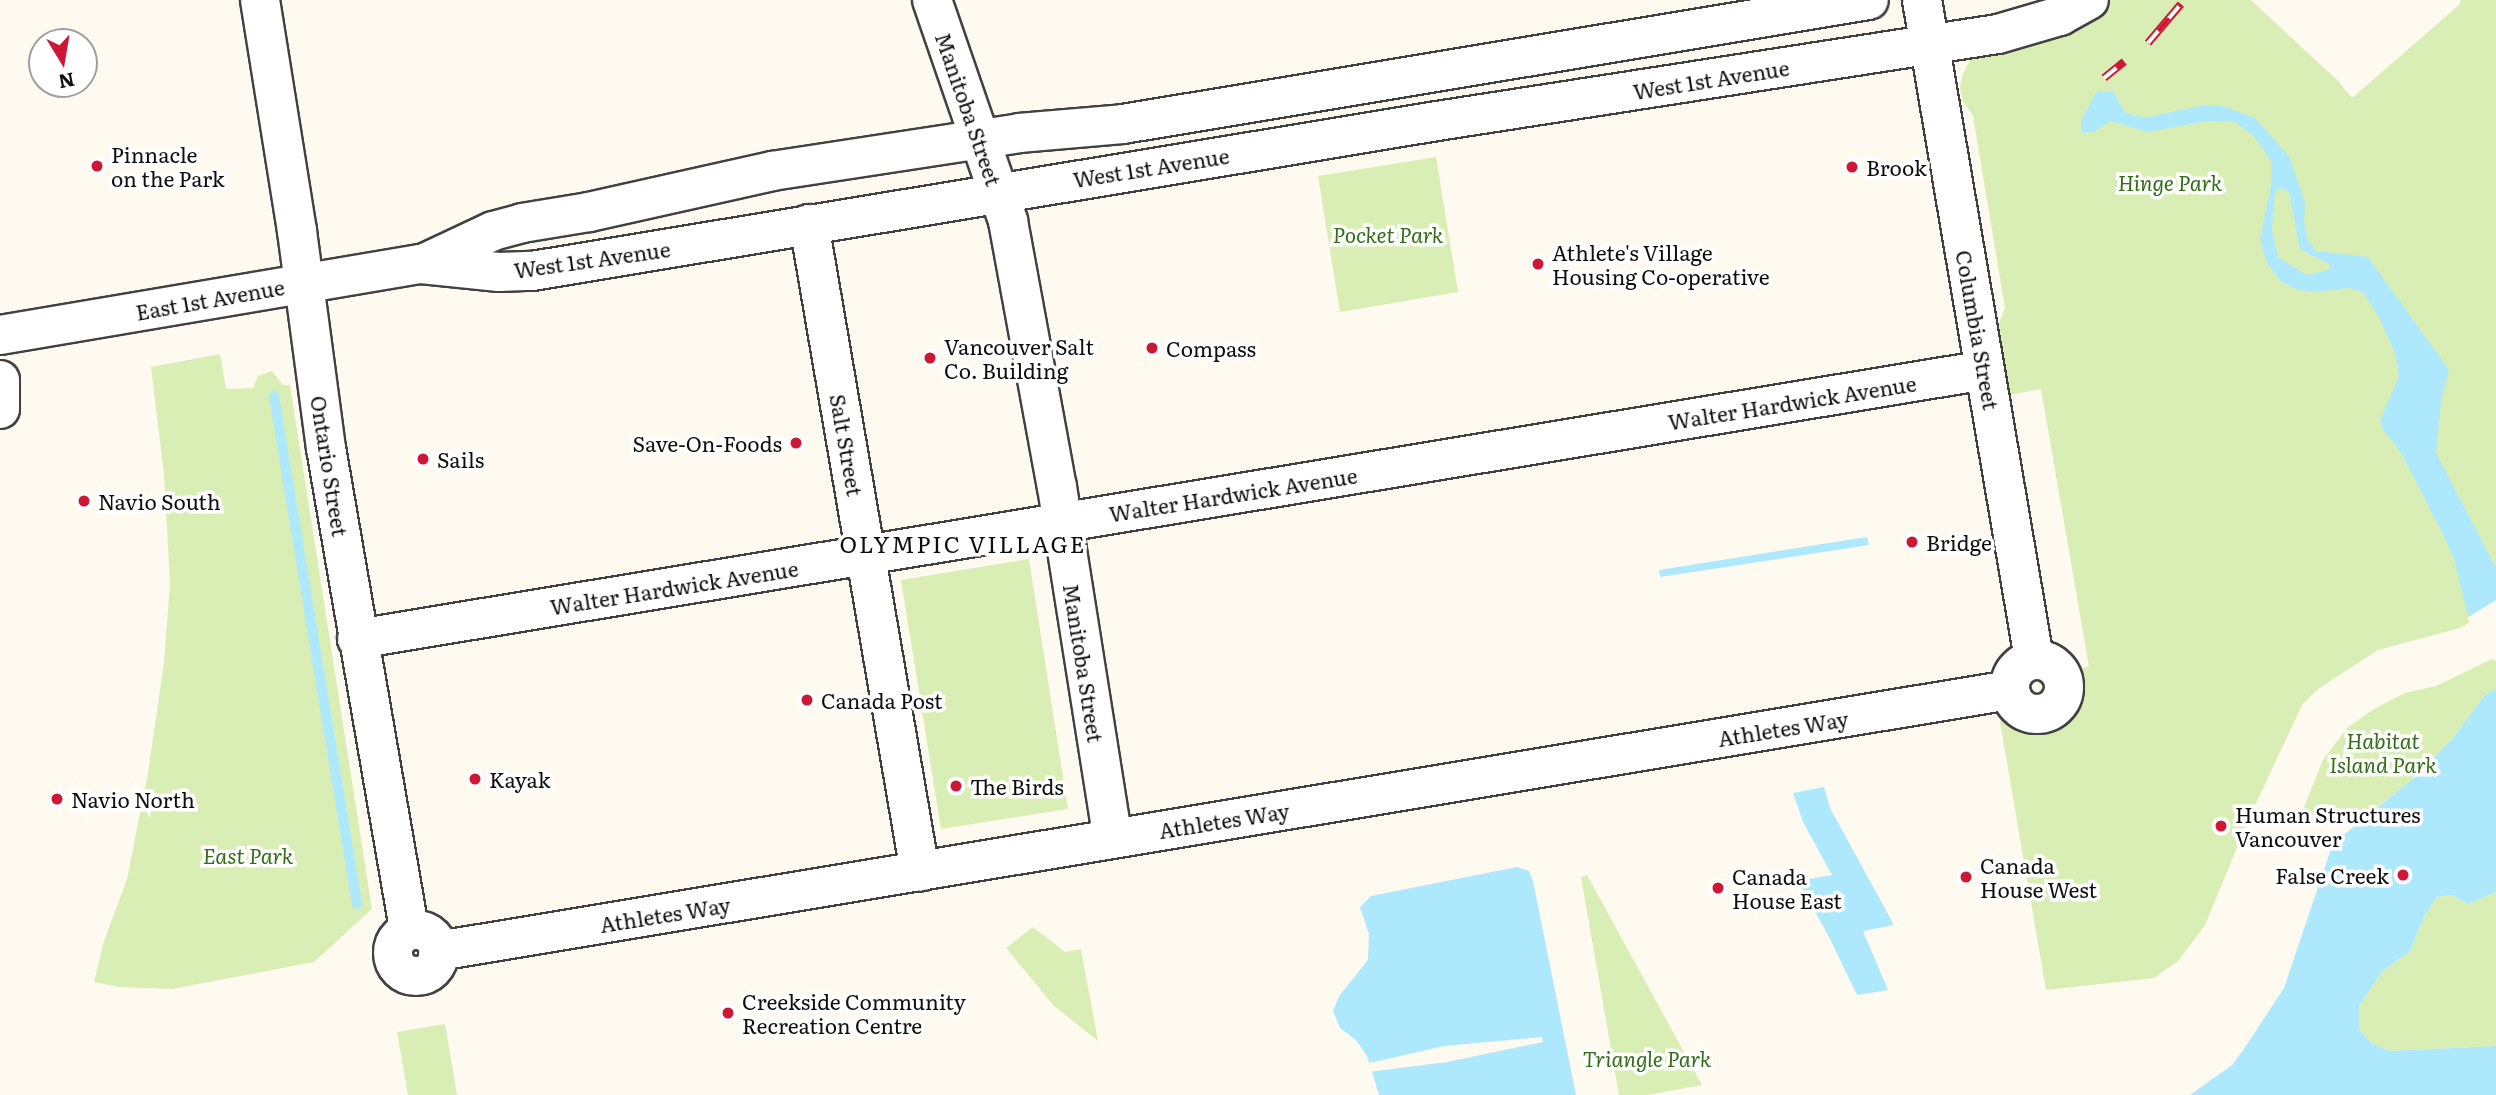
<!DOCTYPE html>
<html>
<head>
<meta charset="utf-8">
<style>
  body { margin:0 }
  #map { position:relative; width:2496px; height:1095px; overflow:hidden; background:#fffaef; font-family:Literata,serif }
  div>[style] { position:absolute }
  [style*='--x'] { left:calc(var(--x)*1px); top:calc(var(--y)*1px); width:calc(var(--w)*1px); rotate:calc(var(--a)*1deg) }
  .green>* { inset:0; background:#d9eeb4 }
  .water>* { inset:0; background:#aee8fd }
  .pier>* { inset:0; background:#fffaef }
  .stream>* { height:10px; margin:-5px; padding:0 5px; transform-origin:5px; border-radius:5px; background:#aee8fd }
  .roads { filter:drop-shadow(2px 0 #414141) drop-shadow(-2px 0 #414141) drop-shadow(0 2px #414141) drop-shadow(0 -2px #414141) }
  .minor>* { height:38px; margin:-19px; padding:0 19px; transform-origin:19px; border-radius:19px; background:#fff }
  .minor>.ring { margin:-19px; padding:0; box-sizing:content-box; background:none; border:38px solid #fff; border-radius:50% }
  .rail>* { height:8px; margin-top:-4px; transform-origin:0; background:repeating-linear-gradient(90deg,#fff 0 16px,#cd1735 0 32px); box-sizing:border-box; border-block:2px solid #cd1735 }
  .dots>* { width:19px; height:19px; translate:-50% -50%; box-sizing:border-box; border:4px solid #fff; border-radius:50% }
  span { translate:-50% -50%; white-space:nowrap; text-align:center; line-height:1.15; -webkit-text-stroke:7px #fff; paint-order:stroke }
  .street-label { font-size:21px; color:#0e0e0e }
  .poi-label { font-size:21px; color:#0e0e0e }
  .left { translate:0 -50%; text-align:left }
  .right { translate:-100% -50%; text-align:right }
  .park-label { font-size:21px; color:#336d17; font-style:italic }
  .neighbourhood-label { font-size:23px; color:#0e0e0e; letter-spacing:2px }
  .north { position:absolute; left:28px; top:28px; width:70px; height:70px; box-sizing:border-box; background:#fff; border:2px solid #9f9f9f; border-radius:50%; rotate:169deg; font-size:19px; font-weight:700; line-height:28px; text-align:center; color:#0e0e0e }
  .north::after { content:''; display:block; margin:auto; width:24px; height:32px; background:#cd1735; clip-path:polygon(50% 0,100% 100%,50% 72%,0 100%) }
</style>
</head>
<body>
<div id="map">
  <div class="green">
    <div style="clip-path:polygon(2110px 0,2251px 0,2338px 81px,2352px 98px,2459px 5px,2461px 0,2496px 0,2496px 607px,2460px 628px,2378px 650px,2318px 689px,2302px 705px,2251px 814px,2205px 925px,2178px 961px,2154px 978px,2046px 990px,1998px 710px,2029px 722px,2045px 723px,2056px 718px,2072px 702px,2074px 681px,2071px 670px,2089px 667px,2041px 389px,2008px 395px,1999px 323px,2005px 308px,1973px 116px,1963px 101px,1960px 88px,1962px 76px,1973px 54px,2091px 12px)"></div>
    <div style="clip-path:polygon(1436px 157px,1458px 292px,1340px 312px,1318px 176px)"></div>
    <div style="clip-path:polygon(220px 354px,226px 389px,253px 388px,258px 376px,272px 371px,283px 385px,290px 385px,372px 909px,314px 962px,172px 989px,119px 987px,94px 982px,103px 944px,127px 879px,148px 773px,164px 662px,170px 583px,164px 474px,151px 367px)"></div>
    <div style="clip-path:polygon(1029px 559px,1068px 809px,941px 829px,901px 580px)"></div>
    <div style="clip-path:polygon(2496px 657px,2496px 688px,2484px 696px,2453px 738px,2414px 778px,2355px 825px,2297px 825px,2323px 760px,2347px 728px,2374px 709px,2405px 693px,2436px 686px)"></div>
    <div style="clip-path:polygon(1587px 875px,1702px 1085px,1648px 1095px,1619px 1095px,1581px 877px)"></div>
    <div style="clip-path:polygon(2496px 892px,2496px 1046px,2390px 1051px,2371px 1043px,2359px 1029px,2359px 1006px,2382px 972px,2410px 951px,2424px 917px,2437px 897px,2452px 895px,2468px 904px)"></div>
    <div style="clip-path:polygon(1033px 927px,1065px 952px,1081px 949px,1098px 1041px,1054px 1006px,1006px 948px)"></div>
    <div style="clip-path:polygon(445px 1024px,457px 1095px,408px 1095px,397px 1032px)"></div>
  </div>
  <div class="water">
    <div style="clip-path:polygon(evenodd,2097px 91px,2113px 92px,2125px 112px,2135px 116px,2148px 117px,2200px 106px,2220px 105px,2255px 118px,2289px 156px,2305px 202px,2304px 222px,2308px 240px,2316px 251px,2368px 257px,2449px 370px,2441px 401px,2436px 453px,2496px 568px,2496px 658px,2486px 636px,2467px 612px,2454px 559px,2443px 534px,2400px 451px,2384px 431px,2380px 420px,2399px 376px,2395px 353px,2379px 317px,2363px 292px,2350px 288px,2313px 292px,2296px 289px,2280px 281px,2267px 263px,2260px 239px,2271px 185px,2271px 161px,2254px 136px,2235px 122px,2207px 121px,2148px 132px,2110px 121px,2094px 132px,2082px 133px,2081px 121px,2097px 91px,2281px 188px,2289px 192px,2300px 249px,2329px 264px,2331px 269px,2307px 275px,2278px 257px,2272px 230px,2274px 202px,2276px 191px,2281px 188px)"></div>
    <div style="clip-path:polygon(1867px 537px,1869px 545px,1660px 577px,1659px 570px)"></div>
    <div style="clip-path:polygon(2496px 688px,2496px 892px,2468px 904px,2452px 895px,2437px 897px,2424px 917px,2410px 951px,2382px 972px,2359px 1006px,2359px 1029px,2371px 1043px,2390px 1051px,2496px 1046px,2496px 1095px,2156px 1095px,2201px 1070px,2238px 1033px,2281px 962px,2315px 858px,2414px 778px,2453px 738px,2484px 696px)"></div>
    <div style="clip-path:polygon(1824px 787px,1830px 808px,1894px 925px,1863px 931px,1888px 990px,1857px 995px,1829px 937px,1798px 881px,1832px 875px,1803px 822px,1793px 793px)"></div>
    <div style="clip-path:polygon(1517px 867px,1529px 871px,1533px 881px,1576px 1095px,1379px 1095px,1367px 1056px,1356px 1040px,1340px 1028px,1333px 1011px,1339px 996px,1368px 960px,1369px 934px,1360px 907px,1371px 896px)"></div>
  </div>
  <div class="pier">
    <div style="clip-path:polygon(2496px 600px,2496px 660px,2494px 661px,2483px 638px,2467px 618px)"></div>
    <div style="clip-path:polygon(2335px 837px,2284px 988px,2246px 1046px,2232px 1065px,2190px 1095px,2152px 1095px,2198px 1067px,2235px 1031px,2277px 960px,2317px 852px)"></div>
    <div style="clip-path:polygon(1542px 1037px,1543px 1042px,1447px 1062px,1368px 1072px,1365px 1064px,1444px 1046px)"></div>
  </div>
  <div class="stream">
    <div style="--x:274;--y:396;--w:515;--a:80.72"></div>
  </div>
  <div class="roads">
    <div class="minor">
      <div style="--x:260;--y:0;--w:234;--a:80.9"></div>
      <div style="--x:297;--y:231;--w:219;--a:82.4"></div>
      <div style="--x:326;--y:448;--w:490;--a:80.2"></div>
      <div style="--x:932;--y:0;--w:234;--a:71"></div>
      <div style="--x:1008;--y:221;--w:270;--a:79.6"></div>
      <div style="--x:1057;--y:487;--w:356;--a:81"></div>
      <div style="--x:1922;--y:0;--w:668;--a:80.35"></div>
      <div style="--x:809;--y:224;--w:657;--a:80.28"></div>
      <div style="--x:423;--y:264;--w:77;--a:-25.2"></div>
      <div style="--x:493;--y:231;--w:30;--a:-15"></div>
      <div style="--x:522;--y:223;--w:68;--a:-9.3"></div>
      <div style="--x:589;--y:212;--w:188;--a:-12.6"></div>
      <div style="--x:772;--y:171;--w:250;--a:-8.7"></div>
      <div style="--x:1019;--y:133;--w:104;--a:-4.9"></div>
      <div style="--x:1123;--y:124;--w:756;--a:-9.44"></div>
      <div style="--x:0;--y:335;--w:427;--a:-9.6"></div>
      <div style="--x:421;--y:264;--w:78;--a:5.9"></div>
      <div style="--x:499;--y:272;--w:33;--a:-2"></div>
      <div style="--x:532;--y:271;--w:917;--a:-9.41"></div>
      <div style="--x:1437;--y:121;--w:568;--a:-8.82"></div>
      <div style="--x:1998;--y:34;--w:65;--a:-16.2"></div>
      <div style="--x:2060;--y:16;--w:33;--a:-29"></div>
      <div style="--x:0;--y:380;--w:29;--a:90"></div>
      <div style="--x:357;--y:639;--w:1650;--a:-9.38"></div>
      <div class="ring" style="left:2010px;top:660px;width:16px;height:16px"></div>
      <div class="ring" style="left:393px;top:930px;width:8px;height:8px"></div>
      <div style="--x:438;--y:951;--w:1594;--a:-9.43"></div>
    </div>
  </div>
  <div class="rail">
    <div style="--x:2148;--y:43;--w:51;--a:-49.8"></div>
    <div style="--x:2104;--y:78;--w:26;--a:-39"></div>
  </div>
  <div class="dots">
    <div style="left:97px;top:166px;background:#cd1735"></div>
    <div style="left:1852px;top:167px;background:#cd1735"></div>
    <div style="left:1538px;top:264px;background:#cd1735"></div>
    <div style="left:1152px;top:348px;background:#cd1735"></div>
    <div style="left:930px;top:358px;background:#cd1735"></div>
    <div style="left:796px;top:443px;background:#cd1735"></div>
    <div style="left:423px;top:459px;background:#cd1735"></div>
    <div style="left:84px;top:501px;background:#cd1735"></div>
    <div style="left:1912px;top:542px;background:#cd1735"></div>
    <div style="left:807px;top:700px;background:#cd1735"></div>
    <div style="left:475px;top:779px;background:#cd1735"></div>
    <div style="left:956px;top:786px;background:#cd1735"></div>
    <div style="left:57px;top:799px;background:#cd1735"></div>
    <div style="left:2221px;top:826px;background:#cd1735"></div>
    <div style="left:2403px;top:875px;background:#cd1735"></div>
    <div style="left:1966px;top:877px;background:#cd1735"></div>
    <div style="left:1718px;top:888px;background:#cd1735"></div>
    <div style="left:728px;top:1013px;background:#cd1735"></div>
  </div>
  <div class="street-label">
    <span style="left:1711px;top:79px;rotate:-9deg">West 1st Avenue</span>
    <span style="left:969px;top:109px;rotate:71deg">Manitoba Street</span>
    <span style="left:1151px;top:167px;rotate:-9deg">West 1st Avenue</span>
    <span style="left:592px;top:259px;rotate:-8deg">West 1st Avenue</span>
    <span style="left:210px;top:299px;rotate:-10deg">East 1st Avenue</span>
    <span style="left:1978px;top:330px;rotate:80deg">Columbia Street</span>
    <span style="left:1792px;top:402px;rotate:-9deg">Walter Hardwick Avenue</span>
    <span style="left:847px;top:445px;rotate:80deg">Salt Street</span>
    <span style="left:330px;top:466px;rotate:81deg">Ontario Street</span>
    <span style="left:1233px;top:494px;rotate:-9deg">Walter Hardwick Avenue</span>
    <span style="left:674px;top:587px;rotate:-9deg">Walter Hardwick Avenue</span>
    <span style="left:1084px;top:663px;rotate:81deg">Manitoba Street</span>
    <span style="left:1783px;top:728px;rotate:-9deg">Athletes Way</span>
    <span style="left:1224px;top:820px;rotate:-9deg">Athletes Way</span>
    <span style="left:665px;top:914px;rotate:-9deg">Athletes Way</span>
  </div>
  <div class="poi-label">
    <span class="left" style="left:111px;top:166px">Pinnacle<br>on the Park</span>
    <span class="left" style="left:1866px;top:167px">Brook</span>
    <span class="left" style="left:1552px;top:264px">Athlete's Village<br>Housing Co-operative</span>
    <span class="left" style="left:944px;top:358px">Vancouver Salt<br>Co. Building</span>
    <span class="left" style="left:1166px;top:348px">Compass</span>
    <span class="right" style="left:782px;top:443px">Save-On-Foods</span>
    <span class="left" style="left:437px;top:459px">Sails</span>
    <span class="left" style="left:98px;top:501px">Navio South</span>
    <span class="left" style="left:1926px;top:542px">Bridge</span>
    <span class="left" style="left:821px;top:700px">Canada Post</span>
    <span class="left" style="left:489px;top:779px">Kayak</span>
    <span class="left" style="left:970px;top:786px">The Birds</span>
    <span class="left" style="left:71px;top:799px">Navio North</span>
    <span class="left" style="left:2235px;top:826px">Human Structures<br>Vancouver</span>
    <span class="left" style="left:1980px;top:877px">Canada<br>House West</span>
    <span class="right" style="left:2389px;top:875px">False Creek</span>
    <span class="left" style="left:1732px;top:888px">Canada<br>House East</span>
    <span class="left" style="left:742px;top:1013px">Creekside Community<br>Recreation Centre</span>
  </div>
  <div class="park-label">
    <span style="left:2170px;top:182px">Hinge Park</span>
    <span style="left:1388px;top:234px">Pocket Park</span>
    <span style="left:2383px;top:752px">Habitat<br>Island Park</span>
    <span style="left:248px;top:855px">East Park</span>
    <span style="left:1647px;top:1058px">Triangle Park</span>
  </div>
  <div class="neighbourhood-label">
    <span style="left:963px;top:543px">OLYMPIC VILLAGE</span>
  </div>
  <div class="north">N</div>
</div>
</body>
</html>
